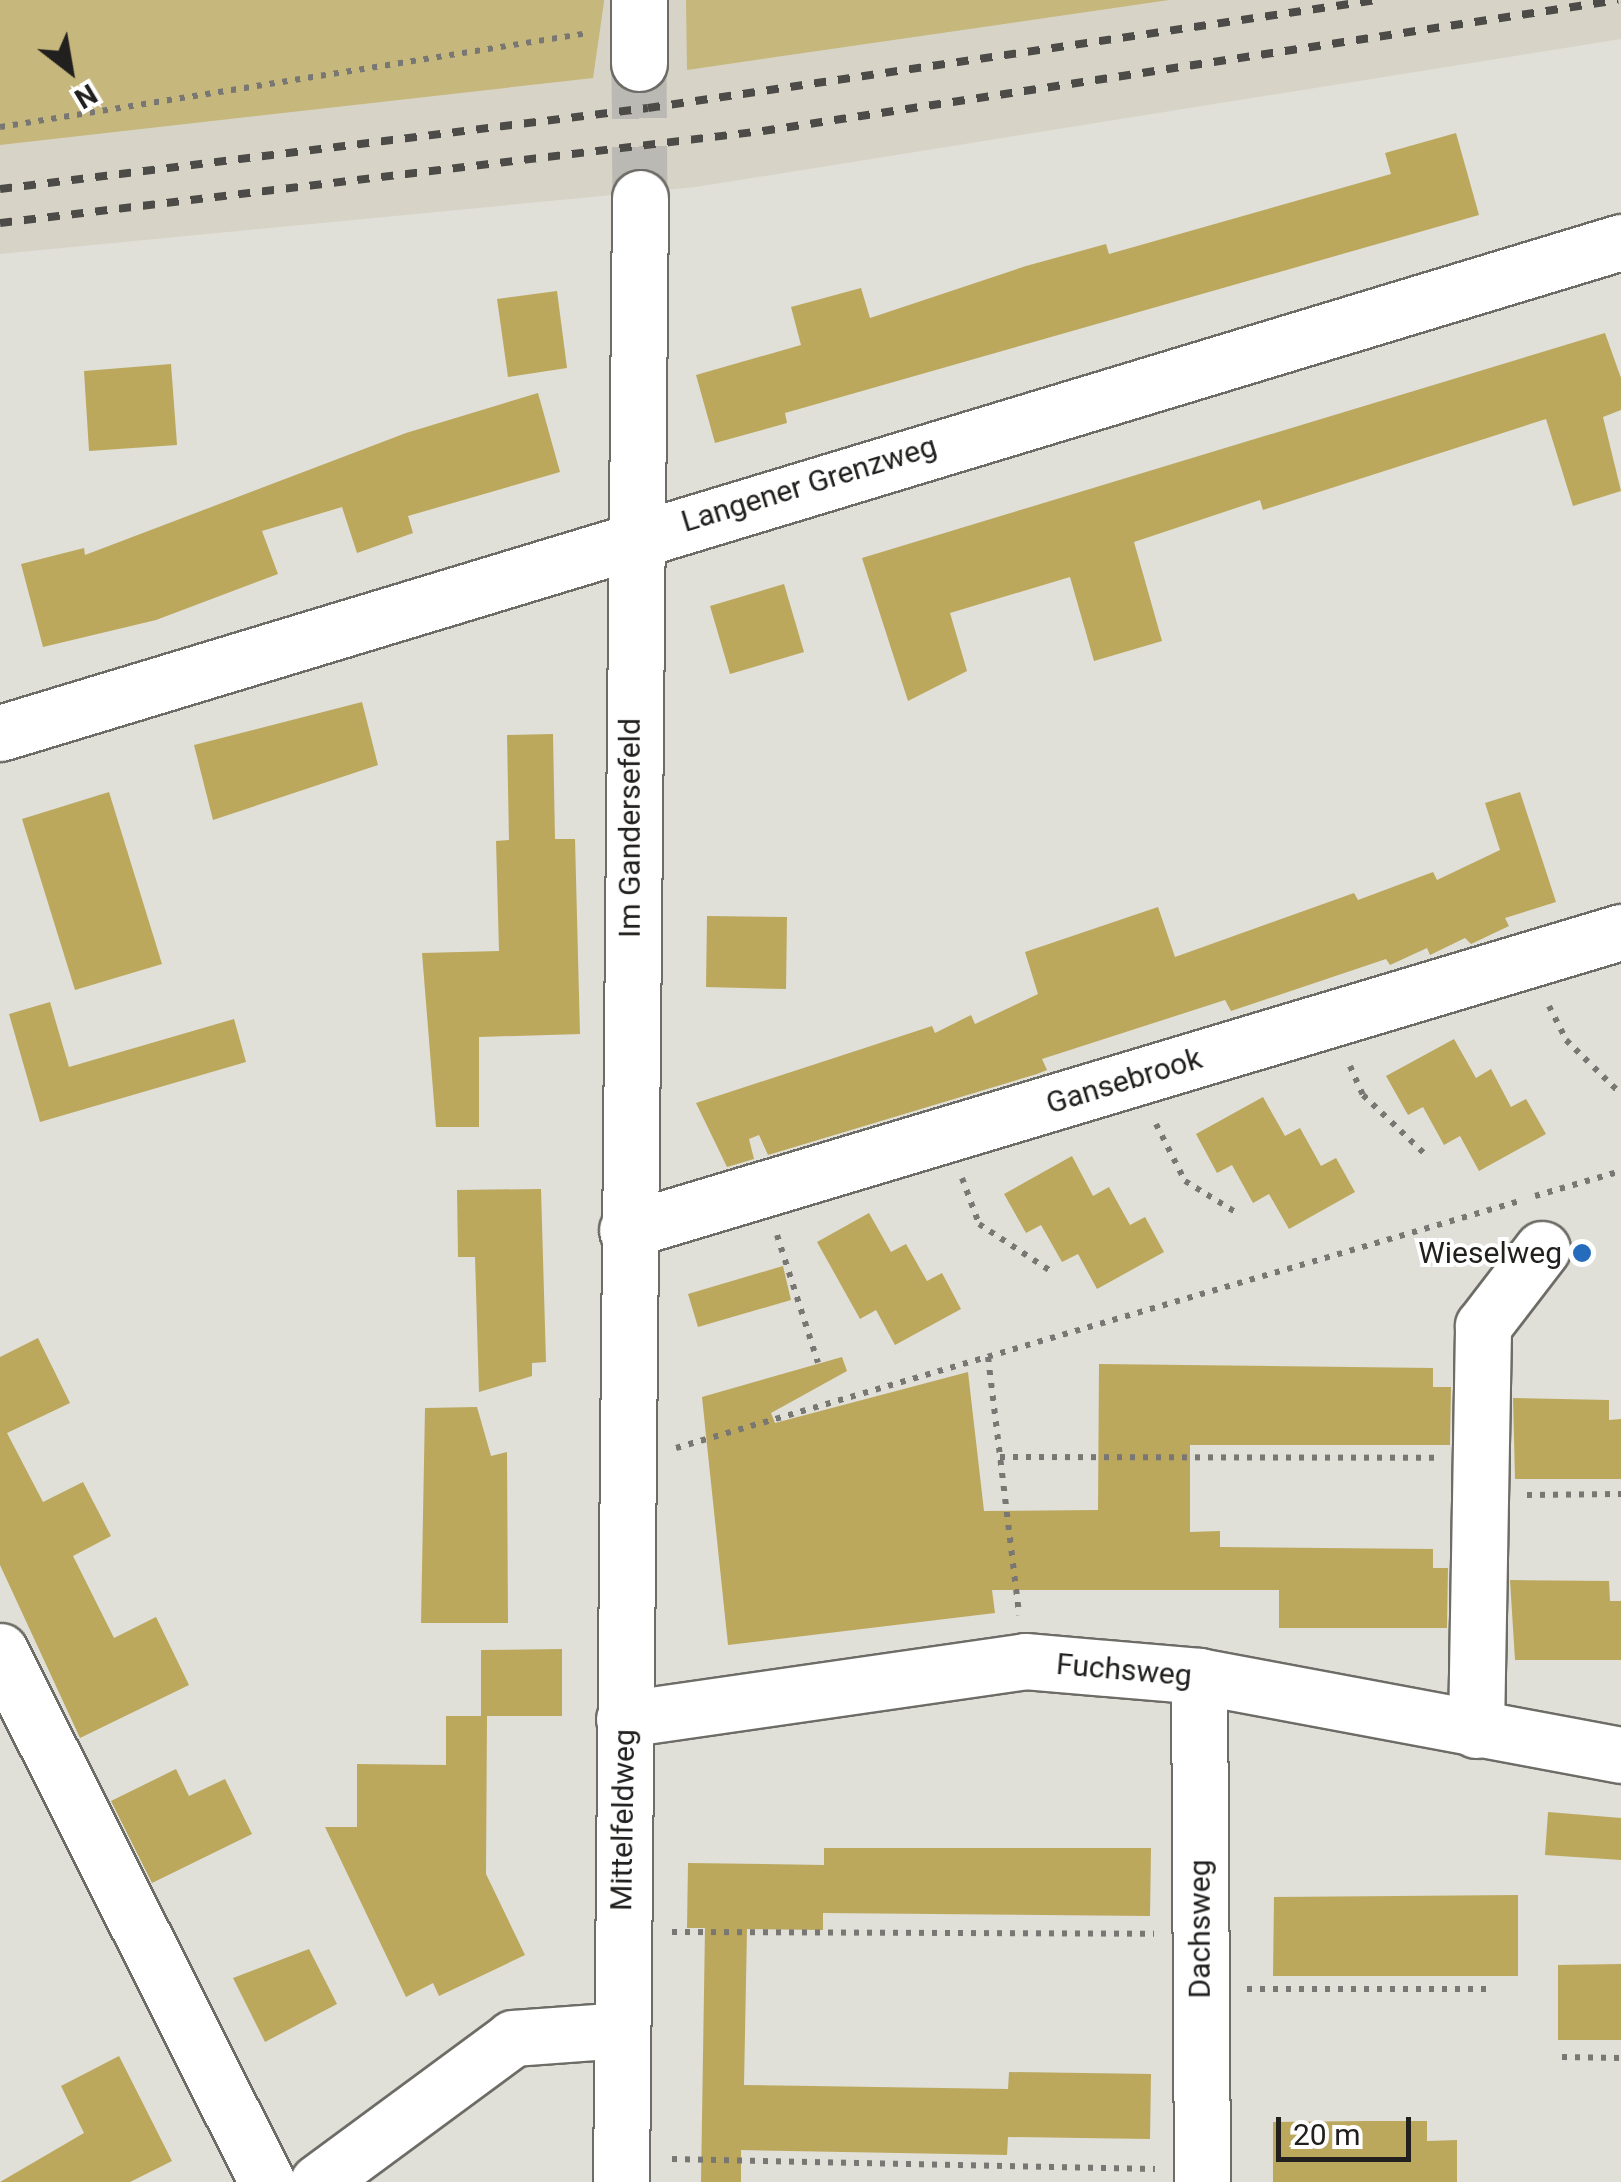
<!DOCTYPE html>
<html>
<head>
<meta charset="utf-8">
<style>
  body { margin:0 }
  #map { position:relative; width:1621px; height:2182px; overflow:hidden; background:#e0dfd8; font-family:Roboto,sans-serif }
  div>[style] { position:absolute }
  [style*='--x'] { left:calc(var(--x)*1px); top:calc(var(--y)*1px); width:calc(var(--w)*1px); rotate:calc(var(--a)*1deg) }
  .built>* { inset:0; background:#d7d4c7 }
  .green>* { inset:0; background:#c6b77c }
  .building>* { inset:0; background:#bba85d }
  .minor-tunnel>* { height:55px; margin-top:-27.5px; transform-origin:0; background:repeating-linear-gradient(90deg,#bab9b3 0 55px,transparent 0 83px) }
  .path>* { height:6px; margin-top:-3px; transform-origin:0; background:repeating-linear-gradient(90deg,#787773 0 5px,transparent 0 13px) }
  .roads { filter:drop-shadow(2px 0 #6d6c66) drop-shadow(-2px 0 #6d6c66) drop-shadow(0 2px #6d6c66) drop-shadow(0 -2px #6d6c66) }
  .minor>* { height:55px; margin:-27.5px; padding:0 27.5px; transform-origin:27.5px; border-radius:27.5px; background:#fff }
  .rail>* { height:8px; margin-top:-4px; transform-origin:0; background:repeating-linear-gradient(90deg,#4c4b48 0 12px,transparent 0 24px) }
  .dots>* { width:28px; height:28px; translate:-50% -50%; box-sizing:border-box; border:5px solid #fff; border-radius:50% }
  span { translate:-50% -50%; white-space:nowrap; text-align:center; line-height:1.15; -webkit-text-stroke:8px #fff; paint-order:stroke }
  .street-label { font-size:30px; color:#21201e }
  .poi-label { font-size:30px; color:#21201e }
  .right { translate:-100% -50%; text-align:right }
  .north { position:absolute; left:20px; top:20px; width:100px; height:100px; -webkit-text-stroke:8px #fff; paint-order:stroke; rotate:149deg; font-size:28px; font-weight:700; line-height:40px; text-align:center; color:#21201e }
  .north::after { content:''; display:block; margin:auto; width:35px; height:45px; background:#21201e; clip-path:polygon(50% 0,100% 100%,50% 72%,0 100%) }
  .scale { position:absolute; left:1276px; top:2117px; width:135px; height:45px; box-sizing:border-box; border:5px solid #21201e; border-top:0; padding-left:12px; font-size:30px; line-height:35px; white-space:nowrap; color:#21201e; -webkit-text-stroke:8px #fff; paint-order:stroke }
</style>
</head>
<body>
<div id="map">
  <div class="built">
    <div style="clip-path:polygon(0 0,1621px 0,1621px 39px,696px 187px,0 254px)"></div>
  </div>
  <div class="green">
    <div style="clip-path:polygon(0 0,604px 0,604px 2px,593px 78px,0 145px)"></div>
    <div style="clip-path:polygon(686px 0,1169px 0,687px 70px)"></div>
  </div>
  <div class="building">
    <div style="clip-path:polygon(1456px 133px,1479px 215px,785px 413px,787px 423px,715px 443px,696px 375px,801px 345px,791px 307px,861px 288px,870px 318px,1026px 266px,1106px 244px,1109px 254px,1391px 174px,1385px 153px)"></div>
    <div style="clip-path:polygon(557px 291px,567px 368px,508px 377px,497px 299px)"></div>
    <div style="clip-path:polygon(1605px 333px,1621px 378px,1621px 410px,1603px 417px,1621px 491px,1573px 506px,1546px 419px,1263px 510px,1260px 500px,1134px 542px,1162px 641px,1094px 661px,1070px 577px,950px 613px,967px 671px,908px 701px,862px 558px)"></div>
    <div style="clip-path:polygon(171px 364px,177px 445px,89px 451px,84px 371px)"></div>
    <div style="clip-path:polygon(538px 393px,560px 472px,408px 516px,413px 533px,357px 553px,342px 507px,262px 531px,278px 574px,156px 620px,43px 647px,21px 564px,84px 548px,85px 555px,406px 433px)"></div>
    <div style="clip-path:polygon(784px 584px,804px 652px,730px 674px,710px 606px)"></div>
    <div style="clip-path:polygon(362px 702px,378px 765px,213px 820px,194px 745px)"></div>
    <div style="clip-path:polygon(553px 734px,555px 839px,575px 839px,580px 1034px,479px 1037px,479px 1127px,436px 1127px,422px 953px,499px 951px,496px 841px,509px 840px,507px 735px)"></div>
    <div style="clip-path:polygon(109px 792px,162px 964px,75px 990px,22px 819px)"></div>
    <div style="clip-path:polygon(1520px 792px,1556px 902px,1505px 918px,1509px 926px,1471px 944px,1465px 938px,1430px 955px,1427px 948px,1390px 965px,1386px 959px,1231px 1011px,1225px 1000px,1042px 1059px,1047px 1070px,1037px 1074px,768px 1155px,759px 1135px,749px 1139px,754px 1159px,727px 1167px,696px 1103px,932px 1026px,935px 1033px,971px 1015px,975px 1024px,1038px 994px,1025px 952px,1158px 907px,1175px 957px,1354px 893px,1358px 900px,1433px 872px,1437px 880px,1500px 850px,1485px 803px)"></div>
    <div style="clip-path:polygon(707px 916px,787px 917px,786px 989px,706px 987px)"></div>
    <div style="clip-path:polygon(50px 1002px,69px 1067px,234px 1019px,246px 1062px,40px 1122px,9px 1014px)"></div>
    <div style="clip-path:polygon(1454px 1039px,1476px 1078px,1491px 1069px,1511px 1107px,1526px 1099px,1546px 1134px,1479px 1171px,1460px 1136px,1444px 1145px,1423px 1107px,1408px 1115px,1386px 1076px)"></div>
    <div style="clip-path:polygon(1263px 1097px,1285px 1136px,1300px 1128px,1321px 1166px,1336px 1158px,1355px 1192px,1289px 1229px,1269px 1194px,1253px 1203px,1232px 1165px,1217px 1173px,1196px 1134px)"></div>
    <div style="clip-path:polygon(1072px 1156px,1093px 1196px,1109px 1187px,1130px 1225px,1145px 1217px,1164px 1252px,1097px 1289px,1078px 1254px,1062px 1262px,1041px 1225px,1026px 1233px,1004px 1194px)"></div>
    <div style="clip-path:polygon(541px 1189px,546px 1362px,532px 1363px,532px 1376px,479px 1392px,475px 1257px,458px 1257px,457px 1190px)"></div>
    <div style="clip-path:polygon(869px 1213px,891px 1252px,906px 1244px,927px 1281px,942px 1273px,961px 1309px,895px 1345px,876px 1310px,860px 1319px,817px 1242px)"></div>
    <div style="clip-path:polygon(783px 1266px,791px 1300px,698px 1327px,688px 1294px)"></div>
    <div style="clip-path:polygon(38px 1338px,70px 1403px,7px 1433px,43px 1502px,83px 1482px,111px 1536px,73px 1556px,114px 1638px,156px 1617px,189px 1685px,80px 1738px,0 1565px,0 1357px)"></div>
    <div style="clip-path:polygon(842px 1357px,847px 1371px,771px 1413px,775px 1423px,968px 1372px,984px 1511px,1098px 1510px,1099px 1364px,1433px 1368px,1433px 1387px,1451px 1387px,1450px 1445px,1190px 1445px,1190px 1532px,1220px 1531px,1220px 1547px,1433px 1549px,1433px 1568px,1448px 1568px,1447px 1628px,1279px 1628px,1279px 1590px,992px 1590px,995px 1613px,728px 1645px,702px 1397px)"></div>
    <div style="clip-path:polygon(1513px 1398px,1609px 1400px,1609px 1420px,1621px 1419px,1621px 1479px,1515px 1479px)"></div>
    <div style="clip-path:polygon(477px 1407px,491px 1456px,507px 1452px,508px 1623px,421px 1623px,425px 1408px)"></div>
    <div style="clip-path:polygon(1510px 1580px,1609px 1581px,1610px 1601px,1621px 1601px,1621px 1660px,1515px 1660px)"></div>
    <div style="clip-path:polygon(562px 1649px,562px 1716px,481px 1716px,481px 1650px)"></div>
    <div style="clip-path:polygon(446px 1716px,487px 1716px,486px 1874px,525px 1955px,439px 1996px,433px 1983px,406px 1997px,325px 1827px,357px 1827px,357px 1764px,446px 1765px)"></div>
    <div style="clip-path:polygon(176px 1769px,189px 1796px,225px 1779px,252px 1834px,152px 1883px,111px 1801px)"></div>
    <div style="clip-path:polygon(1548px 1812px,1621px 1818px,1621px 1860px,1545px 1855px)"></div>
    <div style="clip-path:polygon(824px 1848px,1151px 1848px,1150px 1916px,823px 1913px,823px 1930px,747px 1929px,744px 2085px,1008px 2089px,1009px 2072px,1151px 2074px,1150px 2139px,1008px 2137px,1007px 2155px,741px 2150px,741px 2182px,701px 2182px,705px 1928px,687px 1928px,688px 1863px,824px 1865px)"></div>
    <div style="clip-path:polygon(1518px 1895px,1518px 1976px,1273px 1976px,1274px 1897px)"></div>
    <div style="clip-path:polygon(309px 1949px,337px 2004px,265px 2042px,233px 1978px)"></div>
    <div style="clip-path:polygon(1621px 1964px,1621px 2040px,1558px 2040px,1558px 1965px)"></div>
    <div style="clip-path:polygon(119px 2056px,172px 2161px,130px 2182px,0 2182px,84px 2133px,61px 2086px)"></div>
    <div style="clip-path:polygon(1367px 2121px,1427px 2121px,1427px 2141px,1457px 2140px,1457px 2182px,1273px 2182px,1273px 2122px)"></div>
  </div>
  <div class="minor-tunnel">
    <div style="--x:639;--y:63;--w:135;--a:89.6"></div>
  </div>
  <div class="path">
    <div style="--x:0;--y:127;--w:595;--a:-9.08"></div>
    <div style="--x:1549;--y:1006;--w:38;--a:63"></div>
    <div style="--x:1566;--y:1040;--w:77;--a:44.5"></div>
    <div style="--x:1350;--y:1066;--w:32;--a:66"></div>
    <div style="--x:1363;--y:1095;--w:86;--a:43.6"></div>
    <div style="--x:1156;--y:1124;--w:64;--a:63"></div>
    <div style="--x:1185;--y:1181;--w:61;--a:31.6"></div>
    <div style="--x:962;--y:1178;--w:49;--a:69.7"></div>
    <div style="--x:979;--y:1224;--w:84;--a:33.3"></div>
    <div style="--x:1535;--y:1196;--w:90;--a:-16.2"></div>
    <div style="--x:777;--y:1235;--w:134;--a:72.2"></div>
    <div style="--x:988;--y:1357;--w:260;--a:83.1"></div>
    <div style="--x:676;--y:1448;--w:883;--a:-16.32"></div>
    <div style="--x:1000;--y:1457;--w:434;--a:0.1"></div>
    <div style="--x:1527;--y:1495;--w:94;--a:-0.6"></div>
    <div style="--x:672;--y:1932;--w:482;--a:0.2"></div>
    <div style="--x:1247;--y:1989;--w:247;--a:0"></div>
    <div style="--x:1562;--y:2057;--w:59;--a:1"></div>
    <div style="--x:672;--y:2159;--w:483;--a:1.2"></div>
  </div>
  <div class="roads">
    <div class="minor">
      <div style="--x:639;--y:0;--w:63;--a:90"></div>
      <div style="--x:0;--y:733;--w:1694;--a:-16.85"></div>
      <div style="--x:627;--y:1230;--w:1038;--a:-16.69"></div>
      <div style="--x:0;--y:1651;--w:594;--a:63.31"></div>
      <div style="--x:1199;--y:1676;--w:506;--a:89.66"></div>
      <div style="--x:624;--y:1719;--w:405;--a:-8.2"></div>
      <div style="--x:1025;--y:1661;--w:175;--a:4.9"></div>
      <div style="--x:1199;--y:1676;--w:429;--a:10.6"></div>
      <div style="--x:1476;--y:1730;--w:404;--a:-89"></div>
      <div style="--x:1483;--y:1326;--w:97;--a:-52.5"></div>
      <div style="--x:318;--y:2182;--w:242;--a:-36.4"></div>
      <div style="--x:513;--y:2038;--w:108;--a:-4.2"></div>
      <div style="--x:621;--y:2182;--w:1984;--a:-89.45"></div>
    </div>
  </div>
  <div class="rail">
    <div style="--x:0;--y:189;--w:653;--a:-7.13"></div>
    <div style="--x:648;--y:108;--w:736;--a:-8.44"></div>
    <div style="--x:0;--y:223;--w:769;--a:-6.88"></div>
    <div style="--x:763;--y:131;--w:865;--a:-8.71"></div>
  </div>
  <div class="dots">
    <div style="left:1582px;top:1253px;background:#266cbd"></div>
  </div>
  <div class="street-label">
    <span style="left:809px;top:484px;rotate:-17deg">Langener Grenzweg</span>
    <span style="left:630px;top:828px;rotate:-90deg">Im Gandersefeld</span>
    <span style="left:1124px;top:1081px;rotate:-17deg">Gansebrook</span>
    <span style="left:1124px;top:1670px;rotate:5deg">Fuchsweg</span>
    <span style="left:623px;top:1820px;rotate:-89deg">Mittelfeldweg</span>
    <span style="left:1200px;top:1929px;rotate:-90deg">Dachsweg</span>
  </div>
  <div class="poi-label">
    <span class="right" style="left:1562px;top:1253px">Wieselweg</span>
  </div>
  <div class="north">N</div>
  <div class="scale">20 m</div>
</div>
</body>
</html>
